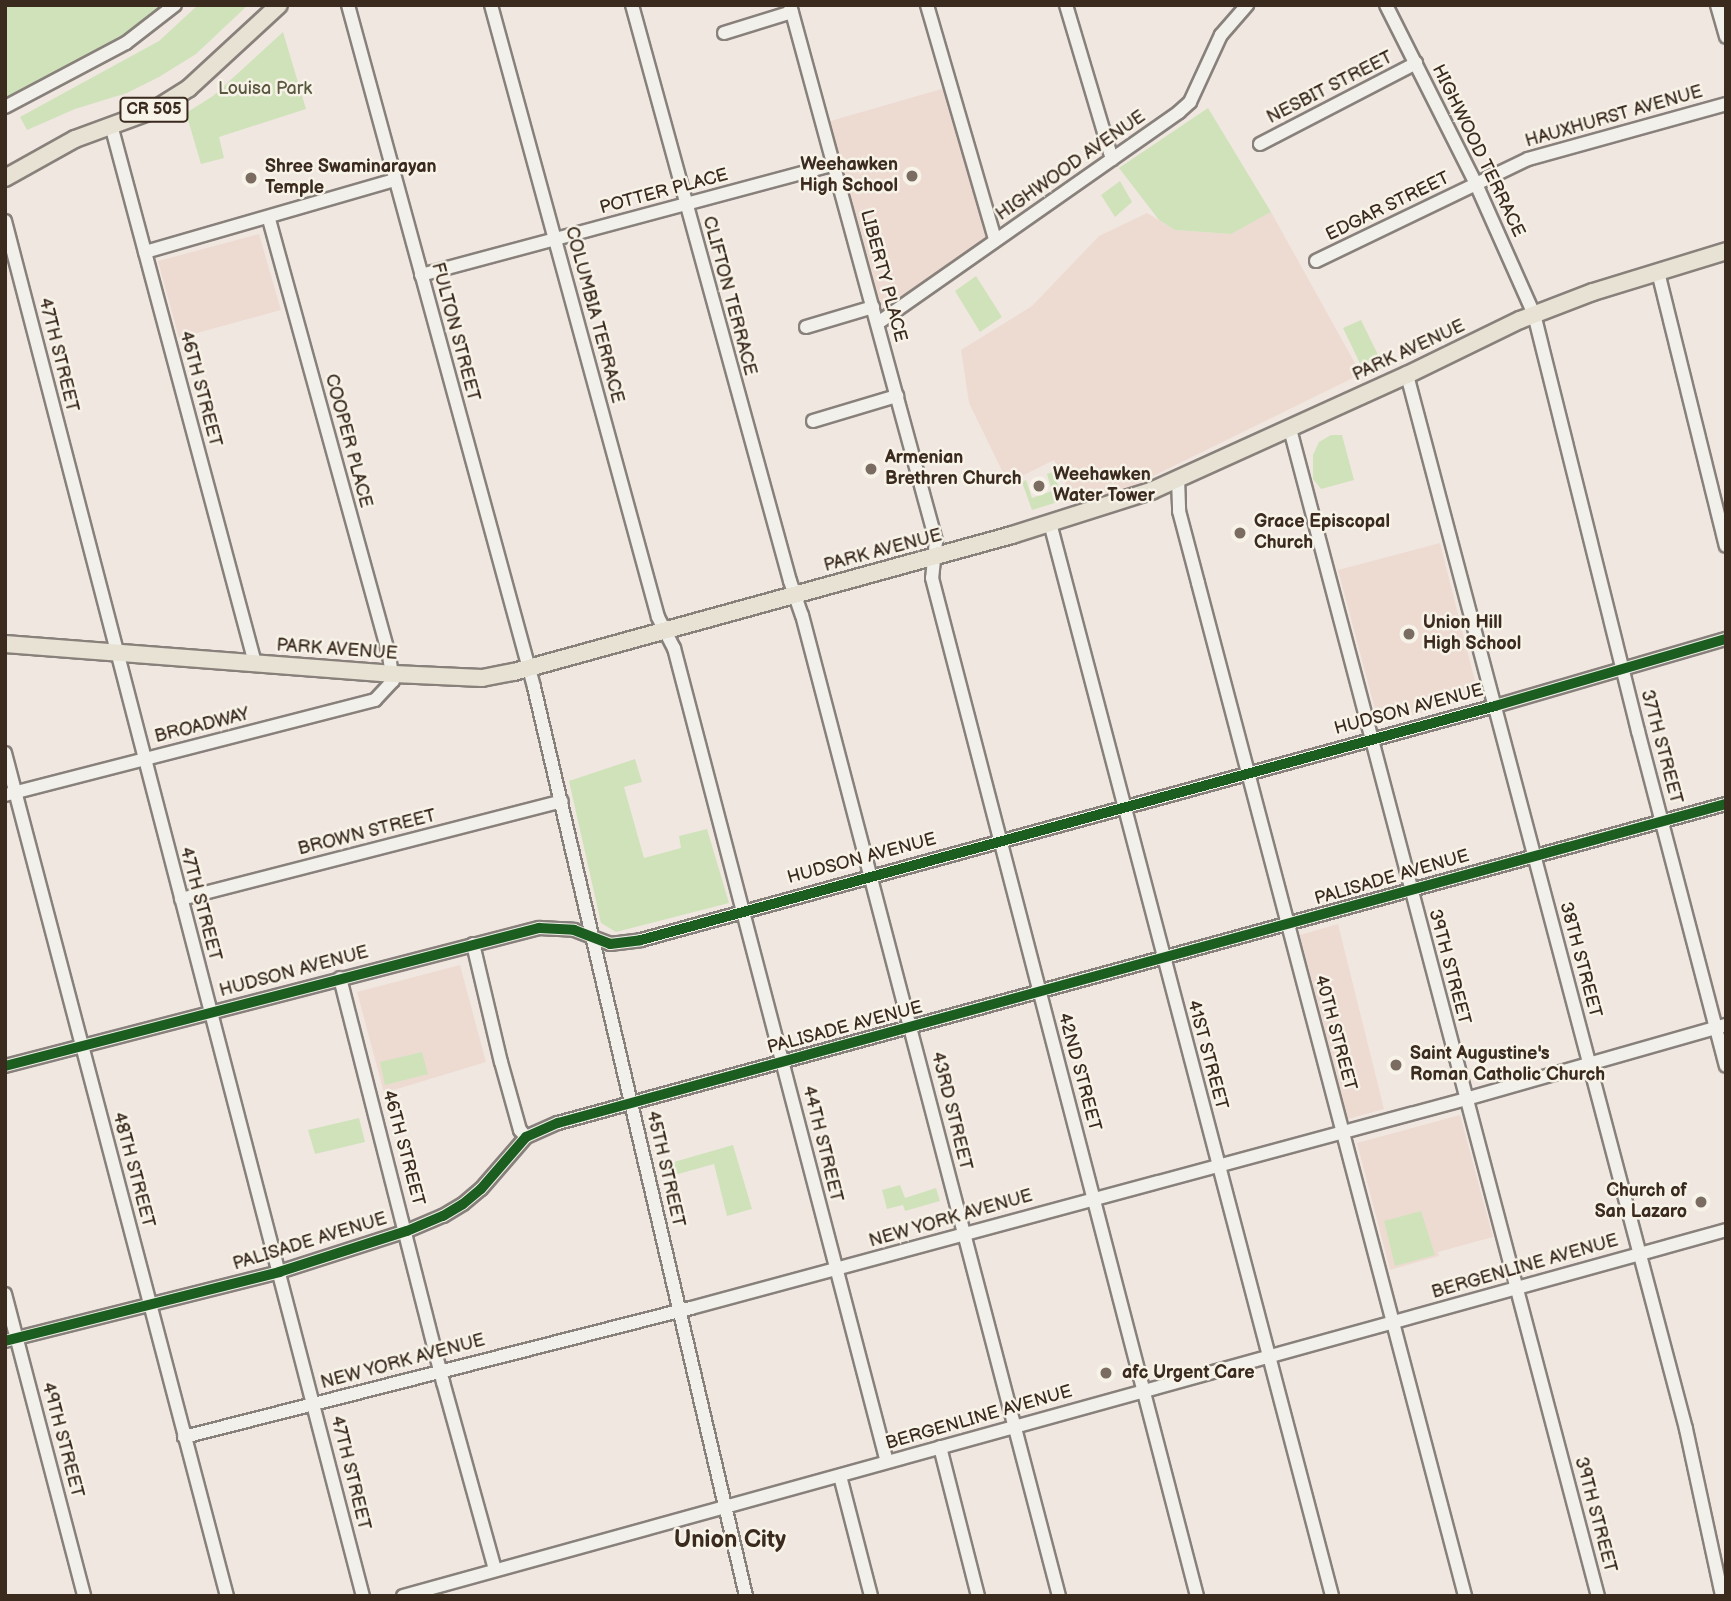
<!DOCTYPE html>
<html>
<head>
<meta charset="utf-8">
<style>
  body { margin:0 }
  #map { position:relative; width:1731px; height:1601px; overflow:hidden; background:#f1e7e1; font-family:"Balsamiq Sans",sans-serif }
  div>[style] { position:absolute }
  [style*='--x'] { left:calc(var(--x)*1px); top:calc(var(--y)*1px); width:calc(var(--w)*1px); rotate:calc(var(--a)*1deg) }
  .built>* { inset:0; background:#eddbd2 }
  .green>* { inset:0; background:#cfe2ba }
  .roads { filter:drop-shadow(2px 0 #88807b) drop-shadow(-2px 0 #88807b) drop-shadow(0 2px #88807b) drop-shadow(0 -2px #88807b) }
  .minor>* { height:12px; margin:-6px; padding:0 6px; transform-origin:6px; border-radius:6px; background:#f2f0eb }
  .major>* { height:16px; margin:-8px; padding:0 8px; transform-origin:8px; border-radius:8px; background:#e7e2d3 }
  .cycleway>* { height:10px; margin:-5px; padding:0 5px; transform-origin:5px; border-radius:5px; background:#1b5e20 }
  .dots>* { width:19px; height:19px; translate:-50% -50%; box-sizing:border-box; border:4px solid #f7f3e8; border-radius:50% }
  span { translate:-50% -50%; white-space:nowrap; text-align:center; line-height:1.15; -webkit-text-stroke:5px #f7f3e8; paint-order:stroke }
  .shield-label span { padding:2px 5px; background:#f7f3e8; border:2px solid; border-radius:5px; -webkit-text-stroke-width:0 }
  .shield-label { font-size:16px; color:#3b2a1e; font-weight:700 }
  .street-label { font-size:18px; color:#3b2a1e }
  .park-label { font-size:18px; color:#59573d }
  .poi-label { font-size:18px; color:#3b2a1e; font-weight:700 }
  .right { translate:-100% -50%; text-align:right }
  .left { translate:0 -50%; text-align:left }
  .district-label { font-size:24px; color:#3b2a1e; font-weight:700 }
  .frame { position:absolute; inset:0; border:7px solid #3b2a1e; pointer-events:none }
</style>
</head>
<body>
<div id="map">
  <div class="built">
    <div style="clip-path:polygon(952px 86px,994px 234px,879px 312px,827px 122px)"></div>
    <div style="clip-path:polygon(1271px 212px,1361px 374px,1129px 488px,1076px 506px,1054px 460px,1008px 483px,969px 403px,961px 350px,1032px 306px,1099px 236px,1147px 213px,1175px 230px,1230px 234px)"></div>
    <div style="clip-path:polygon(259px 234px,281px 310px,179px 338px,158px 261px)"></div>
    <div style="clip-path:polygon(1440px 543px,1479px 697px,1379px 724px,1338px 570px)"></div>
    <div style="clip-path:polygon(1338px 924px,1384px 1109px,1348px 1119px,1300px 935px)"></div>
    <div style="clip-path:polygon(460px 965px,486px 1062px,384px 1093px,357px 992px)"></div>
    <div style="clip-path:polygon(1460px 1115px,1493px 1237px,1438px 1252px,1439px 1256px,1390px 1270px,1357px 1143px)"></div>
  </div>
  <div class="green">
    <div style="clip-path:polygon(5px 5px,164px 5px,115px 41px,5px 99px)"></div>
    <div style="clip-path:polygon(198px 5px,248px 5px,196px 54px,159px 77px,127px 93px,75px 109px,27px 130px,20px 117px,159px 41px)"></div>
    <div style="clip-path:polygon(283px 32px,306px 109px,219px 137px,224px 158px,201px 164px,186px 113px,213px 96px)"></div>
    <div style="clip-path:polygon(1208px 108px,1271px 212px,1231px 234px,1175px 230px,1159px 220px,1119px 168px)"></div>
    <div style="clip-path:polygon(1120px 181px,1132px 202px,1115px 217px,1101px 195px)"></div>
    <div style="clip-path:polygon(976px 276px,1002px 317px,980px 332px,955px 291px)"></div>
    <div style="clip-path:polygon(1361px 320px,1384px 367px,1366px 376px,1343px 328px)"></div>
    <div style="clip-path:polygon(1331px 435px,1342px 435px,1354px 480px,1321px 489px,1313px 479px,1313px 455px,1319px 442px)"></div>
    <div style="clip-path:polygon(1053px 472px,1064px 500px,1032px 510px,1022px 482px,1026px 480px,1032px 498px,1052px 491px,1047px 474px)"></div>
    <div style="clip-path:polygon(635px 759px,642px 782px,624px 787px,644px 858px,681px 848px,679px 836px,707px 829px,729px 903px,616px 932px,601px 923px,569px 781px)"></div>
    <div style="clip-path:polygon(422px 1052px,428px 1074px,385px 1085px,380px 1062px)"></div>
    <div style="clip-path:polygon(359px 1118px,365px 1142px,315px 1154px,308px 1130px)"></div>
    <div style="clip-path:polygon(733px 1145px,752px 1209px,727px 1216px,714px 1164px,664px 1178px,660px 1166px)"></div>
    <div style="clip-path:polygon(900px 1185px,905px 1198px,936px 1188px,940px 1201px,905px 1211px,903px 1205px,887px 1209px,882px 1190px)"></div>
    <div style="clip-path:polygon(1421px 1211px,1435px 1255px,1395px 1266px,1384px 1221px)"></div>
  </div>
  <div class="roads">
    <div class="minor">
      <div style="--x:348;--y:5;--w:707;--a:74.74"></div>
      <div style="--x:534;--y:687;--w:933;--a:76.87"></div>
      <div style="--x:491;--y:5;--w:634;--a:74.74"></div>
      <div style="--x:658;--y:617;--w:35;--a:63"></div>
      <div style="--x:674;--y:648;--w:841;--a:75.34"></div>
      <div style="--x:632;--y:5;--w:597;--a:74.66"></div>
      <div style="--x:790;--y:581;--w:36;--a:71"></div>
      <div style="--x:802;--y:615;--w:1014;--a:75.32"></div>
      <div style="--x:790;--y:5;--w:556;--a:74.76"></div>
      <div style="--x:936;--y:541;--w:37;--a:96"></div>
      <div style="--x:932;--y:578;--w:1052;--a:75.41"></div>
      <div style="--x:927;--y:5;--w:244;--a:73.8"></div>
      <div style="--x:1066;--y:5;--w:161;--a:73.4"></div>
      <div style="--x:1386;--y:5;--w:200;--a:63.3"></div>
      <div style="--x:1476;--y:184;--w:142;--a:66"></div>
      <div style="--x:1534;--y:314;--w:430;--a:76"></div>
      <div style="--x:1638;--y:731;--w:346;--a:75.3"></div>
      <div style="--x:1717;--y:5;--w:33;--a:74"></div>
      <div style="--x:724;--y:33;--w:71;--a:-17.2"></div>
      <div style="--x:5;--y:107;--w:137;--a:-27.9"></div>
      <div style="--x:126;--y:43;--w:62;--a:-37.8"></div>
      <div style="--x:111;--y:125;--w:557;--a:75.02"></div>
      <div style="--x:1260;--y:144;--w:176;--a:-27.4"></div>
      <div style="--x:5;--y:221;--w:1421;--a:75.41"></div>
      <div style="--x:145;--y:252;--w:260;--a:-16.1"></div>
      <div style="--x:1316;--y:261;--w:235;--a:-25.7"></div>
      <div style="--x:1528;--y:159;--w:205;--a:-15.5"></div>
      <div style="--x:1658;--y:272;--w:282;--a:76.1"></div>
      <div style="--x:421;--y:275;--w:428;--a:-15"></div>
      <div style="--x:878;--y:323;--w:368;--a:-35"></div>
      <div style="--x:1179;--y:112;--w:15;--a:-42"></div>
      <div style="--x:1190;--y:102;--w:74;--a:-65.2"></div>
      <div style="--x:1221;--y:35;--w:40;--a:-49"></div>
      <div style="--x:806;--y:327;--w:70;--a:-16.6"></div>
      <div style="--x:1407;--y:375;--w:1090;--a:75.17"></div>
      <div style="--x:1686;--y:1429;--w:171;--a:77.8"></div>
      <div style="--x:813;--y:421;--w:88;--a:-16.6"></div>
      <div style="--x:1290;--y:429;--w:1207;--a:75.22"></div>
      <div style="--x:1178;--y:478;--w:33;--a:88"></div>
      <div style="--x:1179;--y:511;--w:74;--a:75.2"></div>
      <div style="--x:1198;--y:583;--w:1048;--a:75.23"></div>
      <div style="--x:1050;--y:523;--w:1109;--a:75.27"></div>
      <div style="--x:5;--y:753;--w:872;--a:75.25"></div>
      <div style="--x:5;--y:795;--w:382;--a:-14.4"></div>
      <div style="--x:375;--y:700;--w:26;--a:-47"></div>
      <div style="--x:393;--y:681;--w:26;--a:-99"></div>
      <div style="--x:389;--y:655;--w:453;--a:-105.4"></div>
      <div style="--x:181;--y:899;--w:393;--a:-14.4"></div>
      <div style="--x:473;--y:944;--w:121;--a:76.7"></div>
      <div style="--x:501;--y:1062;--w:71;--a:74.4"></div>
      <div style="--x:520;--y:1130;--w:9;--a:49"></div>
      <div style="--x:340;--y:978;--w:417;--a:75.7"></div>
      <div style="--x:443;--y:1382;--w:195;--a:74.5"></div>
      <div style="--x:5;--y:1066;--w:552;--a:-14.49"></div>
      <div style="--x:539;--y:928;--w:35;--a:3"></div>
      <div style="--x:574;--y:930;--w:39;--a:21"></div>
      <div style="--x:610;--y:944;--w:31;--a:-7"></div>
      <div style="--x:641;--y:940;--w:885;--a:-15.32"></div>
      <div style="--x:1495;--y:706;--w:241;--a:-16.2"></div>
      <div style="--x:5;--y:1294;--w:312;--a:75.3"></div>
      <div style="--x:5;--y:1341;--w:283;--a:-14.1"></div>
      <div style="--x:279;--y:1272;--w:134;--a:-17.8"></div>
      <div style="--x:407;--y:1231;--w:39;--a:-23"></div>
      <div style="--x:443;--y:1216;--w:23;--a:-31"></div>
      <div style="--x:463;--y:1204;--w:23;--a:-40"></div>
      <div style="--x:481;--y:1189;--w:69;--a:-49.1"></div>
      <div style="--x:526;--y:1137;--w:35;--a:-24"></div>
      <div style="--x:558;--y:1123;--w:1211;--a:-15.28"></div>
      <div style="--x:184;--y:1437;--w:523;--a:-14.28"></div>
      <div style="--x:691;--y:1308;--w:803;--a:-15.09"></div>
      <div style="--x:1466;--y:1099;--w:270;--a:-15.9"></div>
      <div style="--x:940;--y:1447;--w:154;--a:75.7"></div>
      <div style="--x:840;--y:1476;--w:124;--a:75.5"></div>
      <div style="--x:403;--y:1596;--w:1373;--a:-15.46"></div>
    </div>
    <div class="major">
      <div style="--x:5;--y:178;--w:80;--a:-29.1"></div>
      <div style="--x:75;--y:139;--w:84;--a:-20.2"></div>
      <div style="--x:154;--y:110;--w:41;--a:-32.2"></div>
      <div style="--x:189;--y:88;--w:122;--a:-42.7"></div>
      <div style="--x:5;--y:644;--w:390;--a:4.4"></div>
      <div style="--x:394;--y:674;--w:88;--a:2.6"></div>
      <div style="--x:482;--y:678;--w:33;--a:-11"></div>
      <div style="--x:514;--y:672;--w:517;--a:-15.38"></div>
      <div style="--x:1012;--y:535;--w:146;--a:-17.6"></div>
      <div style="--x:1151;--y:491;--w:281;--a:-24.4"></div>
      <div style="--x:1407;--y:375;--w:126;--a:-26"></div>
      <div style="--x:1520;--y:320;--w:78;--a:-21"></div>
      <div style="--x:1593;--y:292;--w:139;--a:-17.1"></div>
    </div>
  </div>
  <div class="cycleway">
    <div style="--x:5;--y:1066;--w:552;--a:-14.49"></div>
    <div style="--x:539;--y:928;--w:35;--a:3"></div>
    <div style="--x:574;--y:930;--w:39;--a:21"></div>
    <div style="--x:610;--y:944;--w:31;--a:-7"></div>
    <div style="--x:641;--y:940;--w:885;--a:-15.32"></div>
    <div style="--x:1495;--y:706;--w:241;--a:-16.2"></div>
    <div style="--x:5;--y:1341;--w:283;--a:-14.1"></div>
    <div style="--x:279;--y:1272;--w:134;--a:-17.8"></div>
    <div style="--x:407;--y:1231;--w:39;--a:-23"></div>
    <div style="--x:443;--y:1216;--w:23;--a:-31"></div>
    <div style="--x:463;--y:1204;--w:23;--a:-40"></div>
    <div style="--x:481;--y:1189;--w:69;--a:-49.1"></div>
    <div style="--x:526;--y:1137;--w:35;--a:-24"></div>
    <div style="--x:558;--y:1123;--w:1211;--a:-15.28"></div>
  </div>
  <div class="dots">
    <div style="left:912px;top:176px;background:#7b6c62"></div>
    <div style="left:251px;top:178px;background:#7b6c62"></div>
    <div style="left:871px;top:469px;background:#7b6c62"></div>
    <div style="left:1039px;top:486px;background:#7b6c62"></div>
    <div style="left:1240px;top:533px;background:#7b6c62"></div>
    <div style="left:1409px;top:634px;background:#7b6c62"></div>
    <div style="left:1396px;top:1065px;background:#7b6c62"></div>
    <div style="left:1701px;top:1202px;background:#7b6c62"></div>
    <div style="left:1106px;top:1373px;background:#7b6c62"></div>
  </div>
  <div class="shield-label">
    <span style="left:154px;top:110px">CR 505</span>
  </div>
  <div class="street-label">
    <span style="left:1330px;top:88px;rotate:-27deg">NESBIT STREET</span>
    <span style="left:1614px;top:117px;rotate:-16deg">HAUXHURST AVENUE</span>
    <span style="left:1478px;top:151px;rotate:64deg">HIGHWOOD TERRACE</span>
    <span style="left:1071px;top:166px;rotate:-35deg">HIGHWOOD AVENUE</span>
    <span style="left:664px;top:192px;rotate:-15deg">POTTER PLACE</span>
    <span style="left:1388px;top:207px;rotate:-26deg">EDGAR STREET</span>
    <span style="left:883px;top:276px;rotate:75deg">LIBERTY PLACE</span>
    <span style="left:729px;top:296px;rotate:75deg">CLIFTON TERRACE</span>
    <span style="left:594px;top:315px;rotate:75deg">COLUMBIA TERRACE</span>
    <span style="left:455px;top:332px;rotate:75deg">FULTON STREET</span>
    <span style="left:1409px;top:351px;rotate:-25deg">PARK AVENUE</span>
    <span style="left:58px;top:355px;rotate:76deg">47TH STREET</span>
    <span style="left:200px;top:389px;rotate:75deg">46TH STREET</span>
    <span style="left:348px;top:441px;rotate:75deg">COOPER PLACE</span>
    <span style="left:883px;top:551px;rotate:-15deg">PARK AVENUE</span>
    <span style="left:337px;top:650px;rotate:4deg">PARK AVENUE</span>
    <span style="left:1409px;top:710px;rotate:-15deg">HUDSON AVENUE</span>
    <span style="left:202px;top:726px;rotate:-14deg">BROADWAY</span>
    <span style="left:1661px;top:747px;rotate:75deg">37TH STREET</span>
    <span style="left:367px;top:833px;rotate:-14deg">BROWN STREET</span>
    <span style="left:862px;top:859px;rotate:-15deg">HUDSON AVENUE</span>
    <span style="left:1392px;top:878px;rotate:-16deg">PALISADE AVENUE</span>
    <span style="left:200px;top:904px;rotate:75deg">47TH STREET</span>
    <span style="left:1580px;top:960px;rotate:75deg">38TH STREET</span>
    <span style="left:1449px;top:967px;rotate:75deg">39TH STREET</span>
    <span style="left:294px;top:972px;rotate:-15deg">HUDSON AVENUE</span>
    <span style="left:845px;top:1028px;rotate:-15deg">PALISADE AVENUE</span>
    <span style="left:1335px;top:1033px;rotate:75deg">40TH STREET</span>
    <span style="left:1207px;top:1055px;rotate:75deg">41ST STREET</span>
    <span style="left:1079px;top:1072px;rotate:75deg">42ND STREET</span>
    <span style="left:951px;top:1111px;rotate:76deg">43RD STREET</span>
    <span style="left:822px;top:1144px;rotate:76deg">44TH STREET</span>
    <span style="left:403px;top:1148px;rotate:75deg">46TH STREET</span>
    <span style="left:665px;top:1169px;rotate:77deg">45TH STREET</span>
    <span style="left:133px;top:1170px;rotate:75deg">48TH STREET</span>
    <span style="left:951px;top:1219px;rotate:-16deg">NEW YORK AVENUE</span>
    <span style="left:310px;top:1242px;rotate:-17deg">PALISADE AVENUE</span>
    <span style="left:1525px;top:1267px;rotate:-16deg">BERGENLINE AVENUE</span>
    <span style="left:403px;top:1362px;rotate:-15deg">NEW YORK AVENUE</span>
    <span style="left:979px;top:1418px;rotate:-16deg">BERGENLINE AVENUE</span>
    <span style="left:62px;top:1440px;rotate:75deg">49TH STREET</span>
    <span style="left:350px;top:1473px;rotate:76deg">47TH STREET</span>
    <span style="left:1595px;top:1515px;rotate:75deg">39TH STREET</span>
  </div>
  <div class="park-label">
    <span style="left:265px;top:89px">Louisa Park</span>
  </div>
  <div class="poi-label">
    <span class="right" style="left:898px;top:176px">Weehawken<br>High School</span>
    <span class="left" style="left:265px;top:178px">Shree Swaminarayan<br>Temple</span>
    <span class="left" style="left:885px;top:469px">Armenian<br>Brethren Church</span>
    <span class="left" style="left:1053px;top:486px">Weehawken<br>Water Tower</span>
    <span class="left" style="left:1254px;top:533px">Grace Episcopal<br>Church</span>
    <span class="left" style="left:1423px;top:634px">Union Hill<br>High School</span>
    <span class="left" style="left:1410px;top:1065px">Saint Augustine's<br>Roman Catholic Church</span>
    <span class="right" style="left:1687px;top:1202px">Church of<br>San Lazaro</span>
    <span class="left" style="left:1122px;top:1373px">afc Urgent Care</span>
  </div>
  <div class="district-label">
    <span style="left:730px;top:1540px">Union City</span>
  </div>
  <div class="frame"></div>
</div>
</body>
</html>
